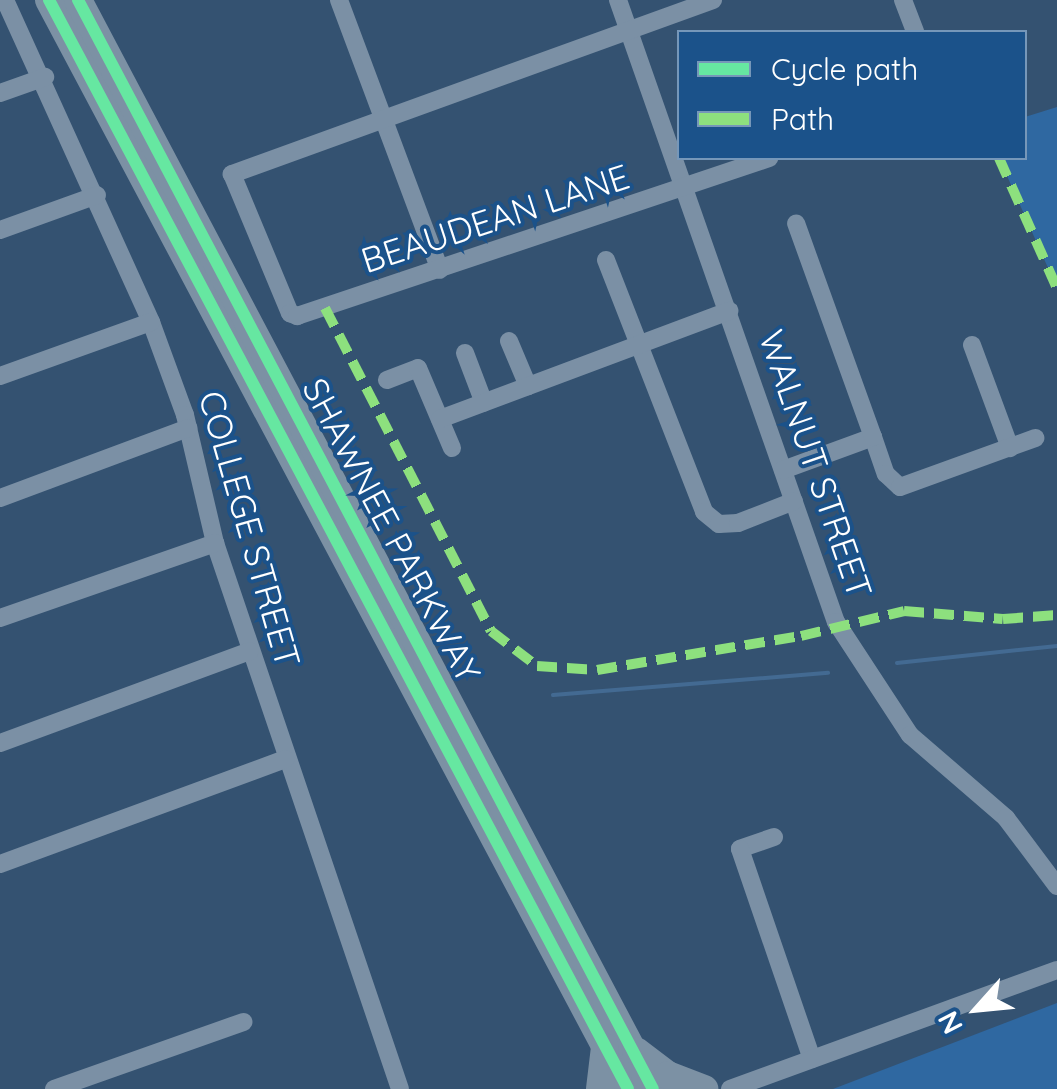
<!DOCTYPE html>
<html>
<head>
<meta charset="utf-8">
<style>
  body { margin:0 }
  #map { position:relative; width:1057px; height:1089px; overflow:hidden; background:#345271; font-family:Quicksand,sans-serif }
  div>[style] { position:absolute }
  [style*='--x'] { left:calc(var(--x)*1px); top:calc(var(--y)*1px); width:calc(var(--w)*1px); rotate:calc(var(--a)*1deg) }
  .green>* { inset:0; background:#2f68a1 }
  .stream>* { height:4px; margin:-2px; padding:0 2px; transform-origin:2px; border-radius:2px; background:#436a92 }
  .minor>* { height:18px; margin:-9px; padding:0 9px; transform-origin:9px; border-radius:9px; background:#7b90a5 }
  .highway>* { height:28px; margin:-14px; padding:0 14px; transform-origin:14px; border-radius:14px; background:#7c91a4 }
  .quiet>* { height:10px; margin-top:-5px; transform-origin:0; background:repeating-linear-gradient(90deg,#8de07e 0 20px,transparent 0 30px) }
  .cycleway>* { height:12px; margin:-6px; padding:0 6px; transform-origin:6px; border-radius:6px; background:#66e7a1 }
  span { translate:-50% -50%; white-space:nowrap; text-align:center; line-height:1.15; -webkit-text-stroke:8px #1b528a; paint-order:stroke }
  .street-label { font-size:35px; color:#fff }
  .legend { position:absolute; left:677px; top:30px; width:350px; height:130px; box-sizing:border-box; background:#1b528a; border:2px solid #7697b9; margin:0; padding:12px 18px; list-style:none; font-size:30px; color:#fff }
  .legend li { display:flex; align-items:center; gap:20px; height:50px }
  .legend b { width:50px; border:2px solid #7697b9 }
  .north { position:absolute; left:927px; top:959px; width:100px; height:100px; -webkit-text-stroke:8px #1b528a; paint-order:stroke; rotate:243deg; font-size:28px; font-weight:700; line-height:40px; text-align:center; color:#fff }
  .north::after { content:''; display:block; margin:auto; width:35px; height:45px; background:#fff; clip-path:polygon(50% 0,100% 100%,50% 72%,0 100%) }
</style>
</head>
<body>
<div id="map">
  <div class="green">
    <div style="clip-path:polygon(1057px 107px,1057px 288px,999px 158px,1024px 158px,1025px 117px)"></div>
    <div style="clip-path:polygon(1057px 1003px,1057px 1089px,833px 1089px)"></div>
  </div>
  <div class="stream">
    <div style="--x:897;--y:663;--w:161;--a:-6.1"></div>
    <div style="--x:553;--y:695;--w:276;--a:-4.6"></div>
  </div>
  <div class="minor">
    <div style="--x:5;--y:0;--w:354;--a:65.6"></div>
    <div style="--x:151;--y:322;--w:99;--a:69.9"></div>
    <div style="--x:185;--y:415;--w:131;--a:76.8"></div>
    <div style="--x:215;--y:543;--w:576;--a:71.28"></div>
    <div style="--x:339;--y:0;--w:288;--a:69.5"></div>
    <div style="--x:618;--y:0;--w:659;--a:70.69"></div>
    <div style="--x:836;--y:622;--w:135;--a:56.8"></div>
    <div style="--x:910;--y:735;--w:127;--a:40.8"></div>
    <div style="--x:1006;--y:818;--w:85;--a:53.1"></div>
    <div style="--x:713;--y:0;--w:512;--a:160.11"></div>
    <div style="--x:232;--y:174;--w:151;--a:67.4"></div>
    <div style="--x:290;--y:313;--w:8;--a:23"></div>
    <div style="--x:297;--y:316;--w:498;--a:-18.5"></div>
    <div style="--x:903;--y:0;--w:34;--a:69"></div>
    <div style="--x:0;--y:93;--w:48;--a:-19.6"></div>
    <div style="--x:0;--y:230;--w:103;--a:-19.8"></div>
    <div style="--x:606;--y:260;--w:270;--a:68.7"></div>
    <div style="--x:704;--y:512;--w:19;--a:39"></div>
    <div style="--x:719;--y:524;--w:19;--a:-3"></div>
    <div style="--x:738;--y:523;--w:60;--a:-21.4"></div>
    <div style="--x:509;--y:341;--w:49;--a:67.1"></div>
    <div style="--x:972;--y:345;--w:110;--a:69.7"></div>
    <div style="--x:465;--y:353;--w:53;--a:69.2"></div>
    <div style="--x:0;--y:376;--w:160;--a:-19.7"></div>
    <div style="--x:387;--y:380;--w:33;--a:-21"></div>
    <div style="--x:418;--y:368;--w:87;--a:67"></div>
    <div style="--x:440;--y:419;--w:309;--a:-20.5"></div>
    <div style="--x:873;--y:437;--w:39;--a:71"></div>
    <div style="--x:886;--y:474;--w:19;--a:43"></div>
    <div style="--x:900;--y:487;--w:144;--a:-19.9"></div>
    <div style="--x:783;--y:470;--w:96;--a:-20.1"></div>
    <div style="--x:873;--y:437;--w:227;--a:-109.8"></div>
    <div style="--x:0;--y:498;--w:201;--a:-20.4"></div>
    <div style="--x:0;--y:618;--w:228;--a:-19.2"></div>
    <div style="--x:0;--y:743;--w:266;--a:-20.2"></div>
    <div style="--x:774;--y:837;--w:36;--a:161"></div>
    <div style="--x:740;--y:849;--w:222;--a:71.1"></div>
    <div style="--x:0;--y:864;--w:304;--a:-20.2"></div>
    <div style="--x:54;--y:1089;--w:201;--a:-19.5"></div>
    <div style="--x:730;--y:1089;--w:348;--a:-20"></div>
  </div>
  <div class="highway">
    <div style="--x:49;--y:0;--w:1233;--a:62"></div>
    <div style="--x:78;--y:0;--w:1231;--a:62.17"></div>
    <div style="--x:636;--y:1051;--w:40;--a:37"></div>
    <div style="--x:668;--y:1075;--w:39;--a:21"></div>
    <div style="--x:600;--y:1089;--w:42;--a:-83.2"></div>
  </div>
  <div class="quiet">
    <div style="--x:999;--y:158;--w:142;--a:66"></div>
    <div style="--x:325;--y:308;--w:363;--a:62.8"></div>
    <div style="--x:491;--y:631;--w:58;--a:37.3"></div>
    <div style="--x:537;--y:666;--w:60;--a:3.8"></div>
    <div style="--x:597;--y:670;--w:207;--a:-9.5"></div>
    <div style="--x:801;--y:636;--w:106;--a:-13.6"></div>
    <div style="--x:904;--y:611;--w:99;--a:4.6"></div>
    <div style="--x:1003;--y:619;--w:54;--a:-4.2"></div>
  </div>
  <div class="cycleway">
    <div style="--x:49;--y:0;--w:1233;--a:62"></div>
    <div style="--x:78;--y:0;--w:1231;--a:62.17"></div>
  </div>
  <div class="street-label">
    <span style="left:495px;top:218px;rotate:-18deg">BEAUDEAN LANE</span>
    <span style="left:816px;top:464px;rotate:71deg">WALNUT STREET</span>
    <span style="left:250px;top:529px;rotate:74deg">COLLEGE STREET</span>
    <span style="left:392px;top:530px;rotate:62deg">SHAWNEE PARKWAY</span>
  </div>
  <ul class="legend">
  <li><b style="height:12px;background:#66e7a1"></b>Cycle path</li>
  <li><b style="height:12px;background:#8de07e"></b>Path</li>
  </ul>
  <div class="north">N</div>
</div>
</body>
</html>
